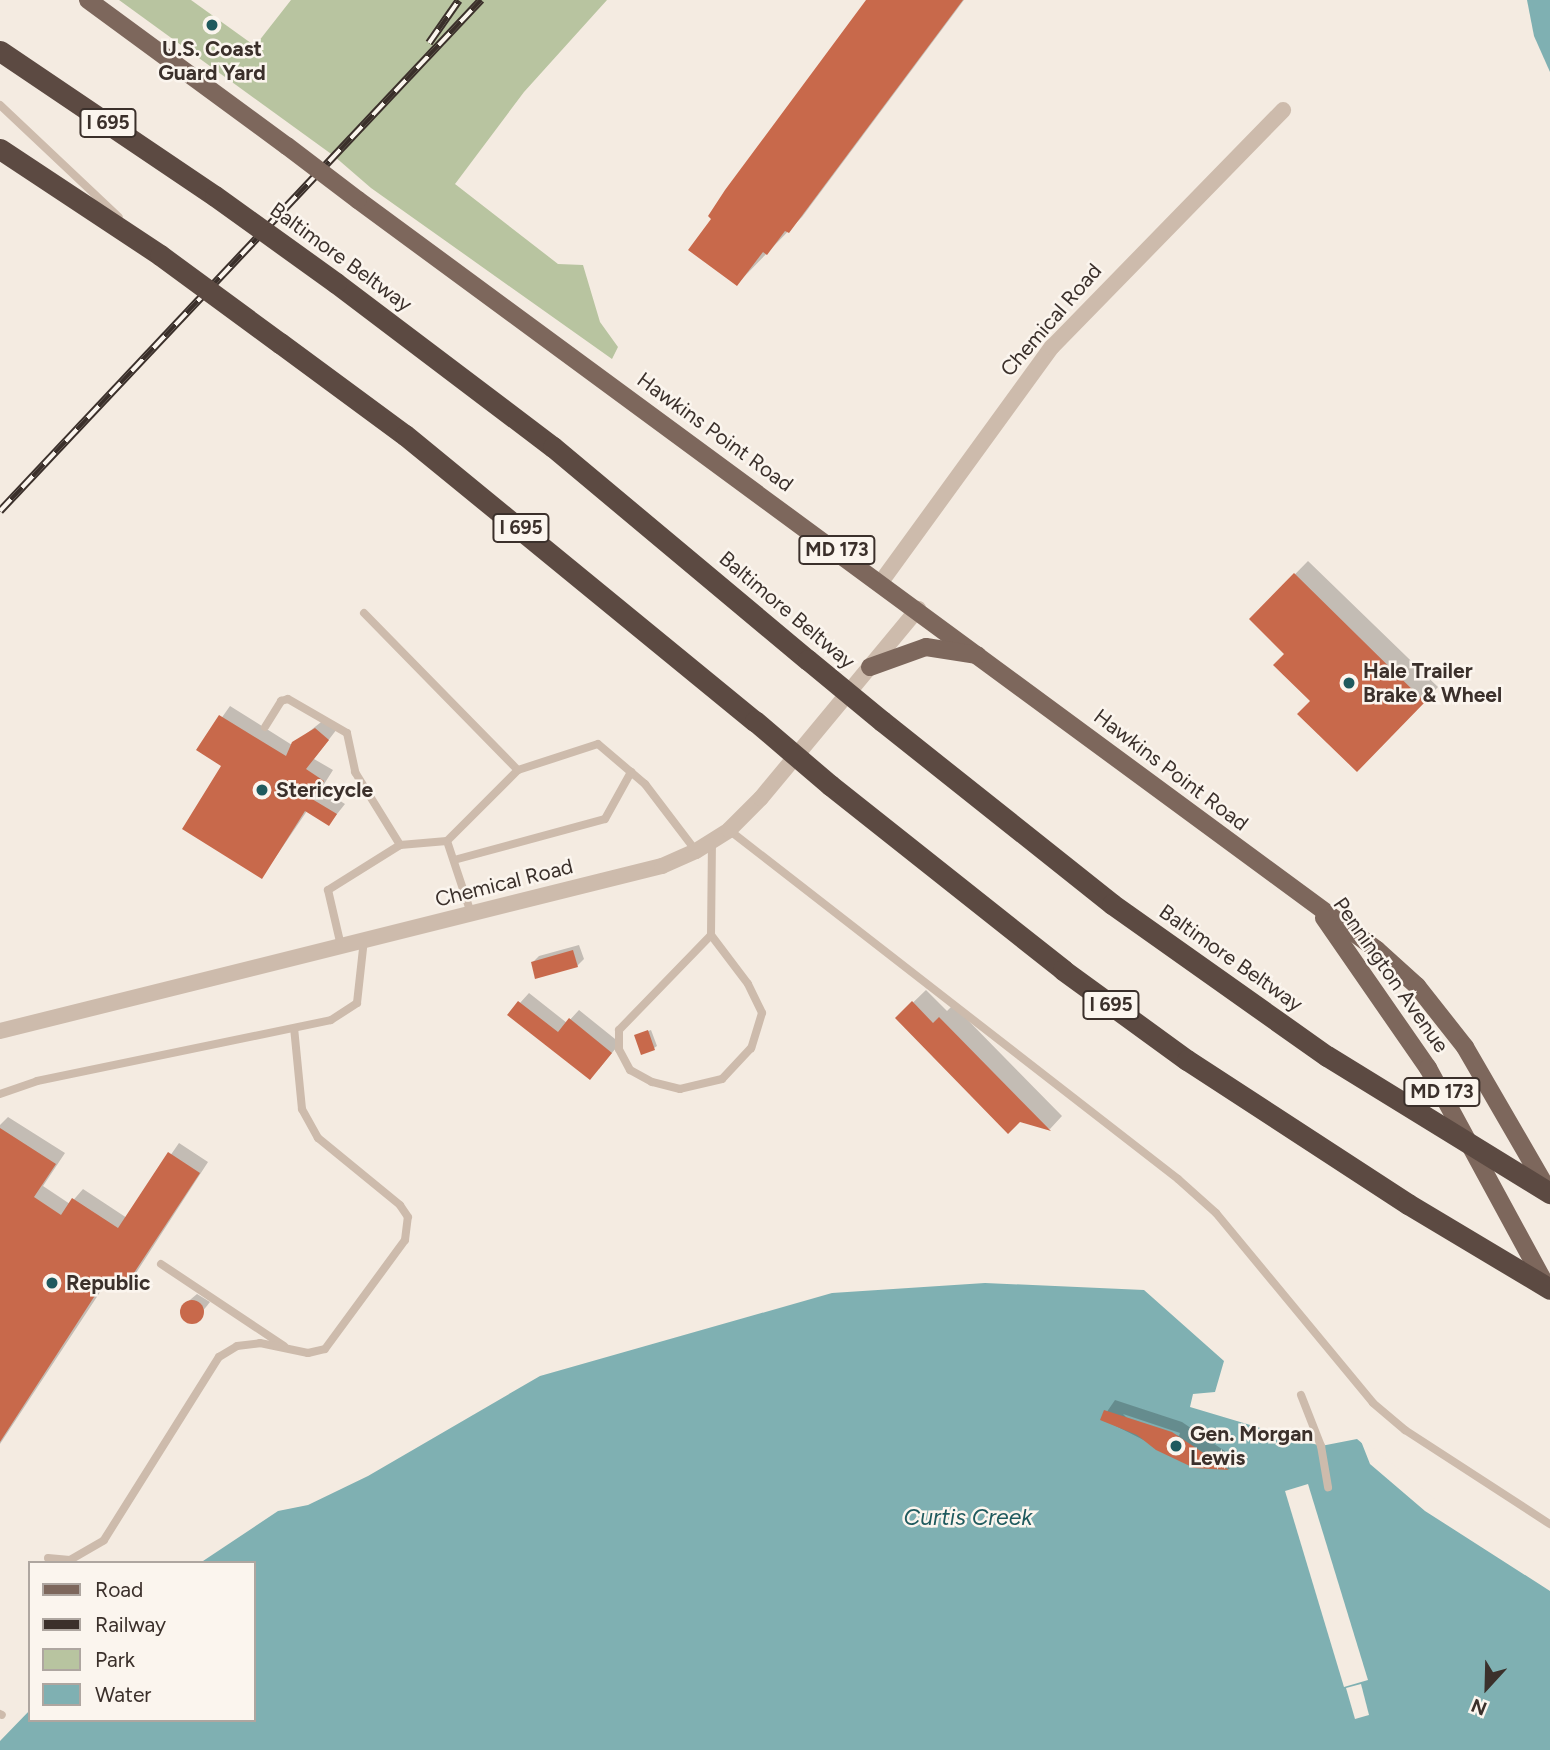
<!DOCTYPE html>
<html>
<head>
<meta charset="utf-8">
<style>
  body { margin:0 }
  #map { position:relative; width:1550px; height:1750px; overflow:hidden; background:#f4ebe1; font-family:Figtree,sans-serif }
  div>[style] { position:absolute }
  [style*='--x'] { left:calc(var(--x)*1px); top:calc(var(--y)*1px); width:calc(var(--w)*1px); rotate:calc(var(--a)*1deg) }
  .green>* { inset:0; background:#b8c4a0 }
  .water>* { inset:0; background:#7fb0b2 }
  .pier>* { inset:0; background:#f4ebe1 }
  .shadow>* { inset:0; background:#0003 }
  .building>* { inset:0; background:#c8694b }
  .round { border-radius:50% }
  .lane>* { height:8px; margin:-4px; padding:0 4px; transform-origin:4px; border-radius:4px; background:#cdbbac }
  .street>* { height:16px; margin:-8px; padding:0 8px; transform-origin:8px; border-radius:8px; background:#cdbbac }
  .primary>* { height:18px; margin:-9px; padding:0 9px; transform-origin:9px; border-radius:9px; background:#7d675c }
  .highway>* { height:21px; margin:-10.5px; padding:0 10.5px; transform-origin:10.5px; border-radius:10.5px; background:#5c4a42 }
  .rail>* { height:8px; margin-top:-4px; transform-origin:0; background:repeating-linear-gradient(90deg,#fbf5ee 0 16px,#3b302b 0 32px); box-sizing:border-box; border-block:2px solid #3b302b }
  .primary-bridge>* { height:18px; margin:-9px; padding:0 9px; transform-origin:9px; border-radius:9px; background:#7d675c }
  .highway-bridge>* { height:21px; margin:-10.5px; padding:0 10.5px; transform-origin:10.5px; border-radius:10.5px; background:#5c4a42 }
  .dots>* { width:19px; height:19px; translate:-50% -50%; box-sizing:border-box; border:4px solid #fbf5ee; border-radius:50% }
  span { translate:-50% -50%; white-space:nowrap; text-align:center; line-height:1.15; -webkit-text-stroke:5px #fbf5ee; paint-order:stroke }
  .shield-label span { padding:2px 5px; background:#fbf5ee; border:2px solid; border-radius:5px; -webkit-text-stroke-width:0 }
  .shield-label { font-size:19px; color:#3b302b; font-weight:700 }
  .poi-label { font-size:21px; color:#3b302b; font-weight:700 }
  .left { translate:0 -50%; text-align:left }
  .street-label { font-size:21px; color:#3b302b }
  .water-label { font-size:23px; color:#1f5a5e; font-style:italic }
  .legend { position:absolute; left:28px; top:1561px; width:228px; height:161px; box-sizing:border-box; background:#fbf5ee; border:2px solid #aea6a0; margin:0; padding:9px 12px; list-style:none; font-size:21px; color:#3b302b }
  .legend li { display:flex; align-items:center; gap:14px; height:35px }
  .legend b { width:35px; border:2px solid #aea6a0 }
  .north { position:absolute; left:1452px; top:1652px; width:70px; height:70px; -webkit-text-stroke:5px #fbf5ee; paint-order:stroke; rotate:202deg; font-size:19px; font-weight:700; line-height:28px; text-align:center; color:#3b302b }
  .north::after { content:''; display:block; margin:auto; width:24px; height:32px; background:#3b302b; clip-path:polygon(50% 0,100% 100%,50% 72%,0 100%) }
</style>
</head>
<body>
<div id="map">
  <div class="green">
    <div style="clip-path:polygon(119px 0,191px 0,255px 46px,291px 0,607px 0,524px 92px,455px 184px,558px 264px,583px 265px,600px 322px,618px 347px,612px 359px,371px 188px,334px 156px)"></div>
  </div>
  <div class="water">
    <div style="clip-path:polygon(1527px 0,1550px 0,1550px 72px,1534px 36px)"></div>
    <div style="clip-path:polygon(985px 1283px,1144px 1290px,1224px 1361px,1215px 1392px,1193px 1394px,1190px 1407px,1321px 1446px,1357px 1439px,1441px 1509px,1550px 1576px,1550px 1750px,0 1750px,0 1741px,30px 1710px,30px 1720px,254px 1720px,254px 1563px,200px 1563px,278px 1511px,308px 1505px,368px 1476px,540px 1376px,832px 1293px)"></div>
  </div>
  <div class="pier">
    <div style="clip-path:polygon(1359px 1436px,1443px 1506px,1550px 1572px,1550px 1591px,1425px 1511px,1370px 1464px)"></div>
    <div style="clip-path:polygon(1308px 1484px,1368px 1680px,1344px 1687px,1285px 1491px)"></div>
    <div style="clip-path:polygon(1361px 1684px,1369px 1715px,1355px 1719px,1346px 1688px)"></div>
  </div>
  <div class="shadow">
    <div style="clip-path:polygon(868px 0,964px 0,802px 217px,737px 284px)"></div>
    <div style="clip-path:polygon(1308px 561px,1438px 687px,1357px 770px,1286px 654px,1251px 619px)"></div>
    <div style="clip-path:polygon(230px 706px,292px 745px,325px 719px,337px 729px,314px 759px,333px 770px,321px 789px,345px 804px,329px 824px,307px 811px,262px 877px,223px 766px,199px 750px)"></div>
    <div style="clip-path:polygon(579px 945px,584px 959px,577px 966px,533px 962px,539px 956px)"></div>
    <div style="clip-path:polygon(926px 990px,947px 1011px,953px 1005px,1062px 1116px,1050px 1129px,1019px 1120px,897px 1018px)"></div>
    <div style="clip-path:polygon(529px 993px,567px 1023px,579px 1010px,620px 1043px,599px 1069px,510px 1014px)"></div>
    <div style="clip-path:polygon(651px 1030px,657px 1046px,654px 1048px,636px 1036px)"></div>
    <div style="clip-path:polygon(8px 1117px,65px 1153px,43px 1186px,70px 1204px,83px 1189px,127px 1218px,179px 1143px,208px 1162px,134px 1276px,124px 1286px,110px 1277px,0 1444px,0 1125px)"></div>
    <div style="clip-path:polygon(197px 1294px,210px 1302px,194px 1322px,186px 1320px,184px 1305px)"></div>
    <div style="clip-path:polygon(evenodd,1115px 1400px,1182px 1422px,1238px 1460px,1229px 1469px,1195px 1466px,1102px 1419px,1115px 1400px,1123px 1414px,1180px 1433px,1179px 1436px,1129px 1420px,1123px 1414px)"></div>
  </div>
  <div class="building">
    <div style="clip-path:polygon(866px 0,963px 0,789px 233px,785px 231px,767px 255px,763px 252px,737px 286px,688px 250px,711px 219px,708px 216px,725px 190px)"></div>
    <div style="clip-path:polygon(1294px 573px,1425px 702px,1357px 772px,1297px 714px,1310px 701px,1273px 665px,1284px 654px,1249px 619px)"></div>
    <div style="clip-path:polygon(219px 715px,286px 756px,292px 742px,315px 728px,329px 740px,306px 769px,324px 781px,312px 799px,337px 814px,329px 826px,305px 811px,262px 879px,182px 829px,221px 766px,196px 750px)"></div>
    <div style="clip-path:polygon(573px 950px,578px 967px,535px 979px,531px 962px)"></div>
    <div style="clip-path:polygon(518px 1001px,558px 1032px,569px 1018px,612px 1053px,590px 1080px,507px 1015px)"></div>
    <div style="clip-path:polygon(912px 1001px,933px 1023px,939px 1017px,1051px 1131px,1020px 1122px,1008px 1134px,895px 1018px)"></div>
    <div style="clip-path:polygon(648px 1030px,655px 1050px,641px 1055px,634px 1035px)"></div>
    <div style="clip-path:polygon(0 1128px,56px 1164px,34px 1197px,61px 1215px,72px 1198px,118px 1228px,168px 1152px,200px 1173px,124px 1288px,107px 1277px,0 1442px)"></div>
    <div class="round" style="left:180px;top:1300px;width:24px;height:24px"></div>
    <div style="clip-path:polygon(1104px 1410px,1172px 1432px,1229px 1470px,1194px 1468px,1156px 1450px,1137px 1435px,1100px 1420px)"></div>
  </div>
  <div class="lane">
    <div style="--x:0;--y:105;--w:163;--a:43.3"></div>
    <div style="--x:364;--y:613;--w:220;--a:45.6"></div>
    <div style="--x:265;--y:727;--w:31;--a:-58"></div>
    <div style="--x:281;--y:701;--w:7;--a:-16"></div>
    <div style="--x:288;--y:699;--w:68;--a:30"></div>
    <div style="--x:347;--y:733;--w:40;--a:78"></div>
    <div style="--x:355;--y:772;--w:86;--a:58.3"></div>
    <div style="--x:400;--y:845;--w:85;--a:148"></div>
    <div style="--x:328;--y:890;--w:57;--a:76.9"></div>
    <div style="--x:729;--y:830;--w:569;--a:37.86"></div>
    <div style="--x:1178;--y:1179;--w:51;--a:41.8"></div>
    <div style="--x:1216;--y:1213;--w:246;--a:50.4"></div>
    <div style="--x:1373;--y:1403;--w:42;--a:40.2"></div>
    <div style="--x:1405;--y:1430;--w:173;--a:33"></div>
    <div style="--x:447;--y:841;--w:100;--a:-45"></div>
    <div style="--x:518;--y:770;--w:84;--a:-18"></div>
    <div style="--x:598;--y:744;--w:62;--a:40.4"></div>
    <div style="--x:645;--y:784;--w:84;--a:52.7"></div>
    <div style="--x:400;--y:845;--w:47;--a:-4.9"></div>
    <div style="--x:447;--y:841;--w:76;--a:71.6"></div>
    <div style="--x:454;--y:860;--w:156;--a:-15.2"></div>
    <div style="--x:605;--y:819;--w:54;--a:-61"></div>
    <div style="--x:711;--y:935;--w:61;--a:52.9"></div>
    <div style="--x:748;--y:984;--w:32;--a:64"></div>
    <div style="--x:762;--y:1013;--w:37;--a:107"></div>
    <div style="--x:751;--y:1048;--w:42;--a:133.1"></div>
    <div style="--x:722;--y:1079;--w:43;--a:166.6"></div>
    <div style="--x:680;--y:1089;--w:29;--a:-166"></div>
    <div style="--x:652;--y:1082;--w:25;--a:-151"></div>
    <div style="--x:630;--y:1070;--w:24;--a:-118"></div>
    <div style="--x:619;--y:1049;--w:19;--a:-90"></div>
    <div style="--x:619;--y:1030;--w:132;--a:-45.9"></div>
    <div style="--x:711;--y:935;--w:94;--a:-89.4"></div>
    <div style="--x:0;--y:1094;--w:39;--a:-19"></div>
    <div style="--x:37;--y:1081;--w:300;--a:-11.7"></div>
    <div style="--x:331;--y:1020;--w:31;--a:-33"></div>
    <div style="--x:357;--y:1003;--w:63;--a:-83.7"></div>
    <div style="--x:161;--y:1264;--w:148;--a:33.7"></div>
    <div style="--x:1301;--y:1395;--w:55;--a:68.6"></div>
    <div style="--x:1321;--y:1446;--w:42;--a:80.3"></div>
    <div style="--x:48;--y:1558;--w:22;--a:5"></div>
    <div style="--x:70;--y:1560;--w:39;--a:-30"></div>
    <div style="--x:104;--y:1540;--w:216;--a:-57.9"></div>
    <div style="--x:219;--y:1357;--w:21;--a:-31"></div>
    <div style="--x:237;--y:1346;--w:23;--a:-7"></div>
    <div style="--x:260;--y:1343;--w:49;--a:11.8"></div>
    <div style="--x:308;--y:1353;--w:17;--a:-13"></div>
    <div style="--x:325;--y:1349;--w:135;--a:-53.7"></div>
    <div style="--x:405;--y:1240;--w:23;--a:-83"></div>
    <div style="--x:408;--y:1217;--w:14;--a:-124"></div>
    <div style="--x:400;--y:1205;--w:106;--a:-140.7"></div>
    <div style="--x:318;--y:1138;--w:33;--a:-119"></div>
    <div style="--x:302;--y:1109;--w:81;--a:-95.6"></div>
    <div style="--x:0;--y:1714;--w:2;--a:27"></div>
  </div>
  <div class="street">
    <div style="--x:881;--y:582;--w:291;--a:-54"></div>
    <div style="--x:1052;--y:347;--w:331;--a:-45.7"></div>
    <div style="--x:0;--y:1031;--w:682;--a:-14"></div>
    <div style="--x:662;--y:866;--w:37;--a:-24"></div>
    <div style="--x:696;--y:851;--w:39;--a:-32"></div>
    <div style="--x:729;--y:830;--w:45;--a:-45"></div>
    <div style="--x:761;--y:798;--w:246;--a:-50.3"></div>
  </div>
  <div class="primary">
    <div style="--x:88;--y:0;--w:247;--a:36.3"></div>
    <div style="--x:358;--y:200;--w:1265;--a:36.35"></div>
    <div style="--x:1377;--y:950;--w:54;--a:42"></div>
    <div style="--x:1417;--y:986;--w:78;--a:51.8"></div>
    <div style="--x:1465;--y:1047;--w:168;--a:59.9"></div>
    <div style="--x:870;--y:667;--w:59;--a:-19.7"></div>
    <div style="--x:926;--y:647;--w:52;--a:8.9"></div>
    <div style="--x:1324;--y:918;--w:183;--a:55.3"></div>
    <div style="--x:1428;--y:1068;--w:251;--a:61.5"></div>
  </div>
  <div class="highway">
    <div style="--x:0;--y:51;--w:259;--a:34"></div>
    <div style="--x:0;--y:149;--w:192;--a:33.5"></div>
    <div style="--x:336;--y:283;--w:272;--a:37.1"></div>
    <div style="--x:553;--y:447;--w:332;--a:39.9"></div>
    <div style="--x:280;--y:343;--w:155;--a:36.4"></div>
    <div style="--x:405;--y:435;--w:452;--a:39.3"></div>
    <div style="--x:882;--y:721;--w:294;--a:38.5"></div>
    <div style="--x:1112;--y:904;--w:263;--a:35.3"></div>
    <div style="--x:830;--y:785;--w:298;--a:38.4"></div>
    <div style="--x:1063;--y:970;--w:153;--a:36"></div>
    <div style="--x:1187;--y:1060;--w:264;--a:33.1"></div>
  </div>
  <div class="rail">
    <div style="--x:429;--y:43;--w:52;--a:-55.1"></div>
    <div style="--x:0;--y:511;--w:702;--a:-46.73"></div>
  </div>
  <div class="primary-bridge">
    <div style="--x:287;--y:146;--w:89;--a:37.3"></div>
  </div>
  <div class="highway-bridge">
    <div style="--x:215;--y:196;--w:149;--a:35.7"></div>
    <div style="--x:160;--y:255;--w:149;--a:36.3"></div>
    <div style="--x:808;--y:660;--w:96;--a:39.5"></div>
    <div style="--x:755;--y:721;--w:99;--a:40.5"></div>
    <div style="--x:1327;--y:1056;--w:262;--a:31.6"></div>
    <div style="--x:1408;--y:1204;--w:165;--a:30.9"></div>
  </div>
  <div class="dots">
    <div style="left:212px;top:25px;background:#1f5a5e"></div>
    <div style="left:1349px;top:683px;background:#1f5a5e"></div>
    <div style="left:262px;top:790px;background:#1f5a5e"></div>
    <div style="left:52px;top:1283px;background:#1f5a5e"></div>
    <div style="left:1176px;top:1446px;background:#1f5a5e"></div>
  </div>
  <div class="shield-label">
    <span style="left:108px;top:123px">I 695</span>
    <span style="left:521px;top:528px">I 695</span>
    <span style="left:837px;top:550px">MD 173</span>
    <span style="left:1111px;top:1005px">I 695</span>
    <span style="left:1442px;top:1092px">MD 173</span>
  </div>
  <div class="poi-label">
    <span style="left:212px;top:61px">U.S. Coast<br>Guard Yard</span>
    <span class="left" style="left:1363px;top:683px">Hale Trailer<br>Brake &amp; Wheel</span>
    <span class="left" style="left:276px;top:790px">Stericycle</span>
    <span class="left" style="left:66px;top:1283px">Republic</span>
    <span class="left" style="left:1190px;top:1446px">Gen. Morgan<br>Lewis</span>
  </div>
  <div class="street-label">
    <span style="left:341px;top:257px;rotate:36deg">Baltimore Beltway</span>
    <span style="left:1051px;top:320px;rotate:-49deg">Chemical Road</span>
    <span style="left:715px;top:432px;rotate:36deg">Hawkins Point Road</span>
    <span style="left:787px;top:610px;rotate:40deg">Baltimore Beltway</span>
    <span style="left:1171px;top:770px;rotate:37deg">Hawkins Point Road</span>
    <span style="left:504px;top:883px;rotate:-14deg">Chemical Road</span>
    <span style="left:1231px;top:958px;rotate:35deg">Baltimore Beltway</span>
    <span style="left:1391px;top:975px;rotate:55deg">Pennington Avenue</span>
  </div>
  <div class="water-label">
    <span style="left:968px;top:1517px">Curtis Creek</span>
  </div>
  <ul class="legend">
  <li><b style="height:9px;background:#7d675c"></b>Road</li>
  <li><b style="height:9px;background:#3b302b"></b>Railway</li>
  <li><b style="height:19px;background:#b8c4a0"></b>Park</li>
  <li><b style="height:19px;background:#7fb0b2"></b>Water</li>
  </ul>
  <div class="north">N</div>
</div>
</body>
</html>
